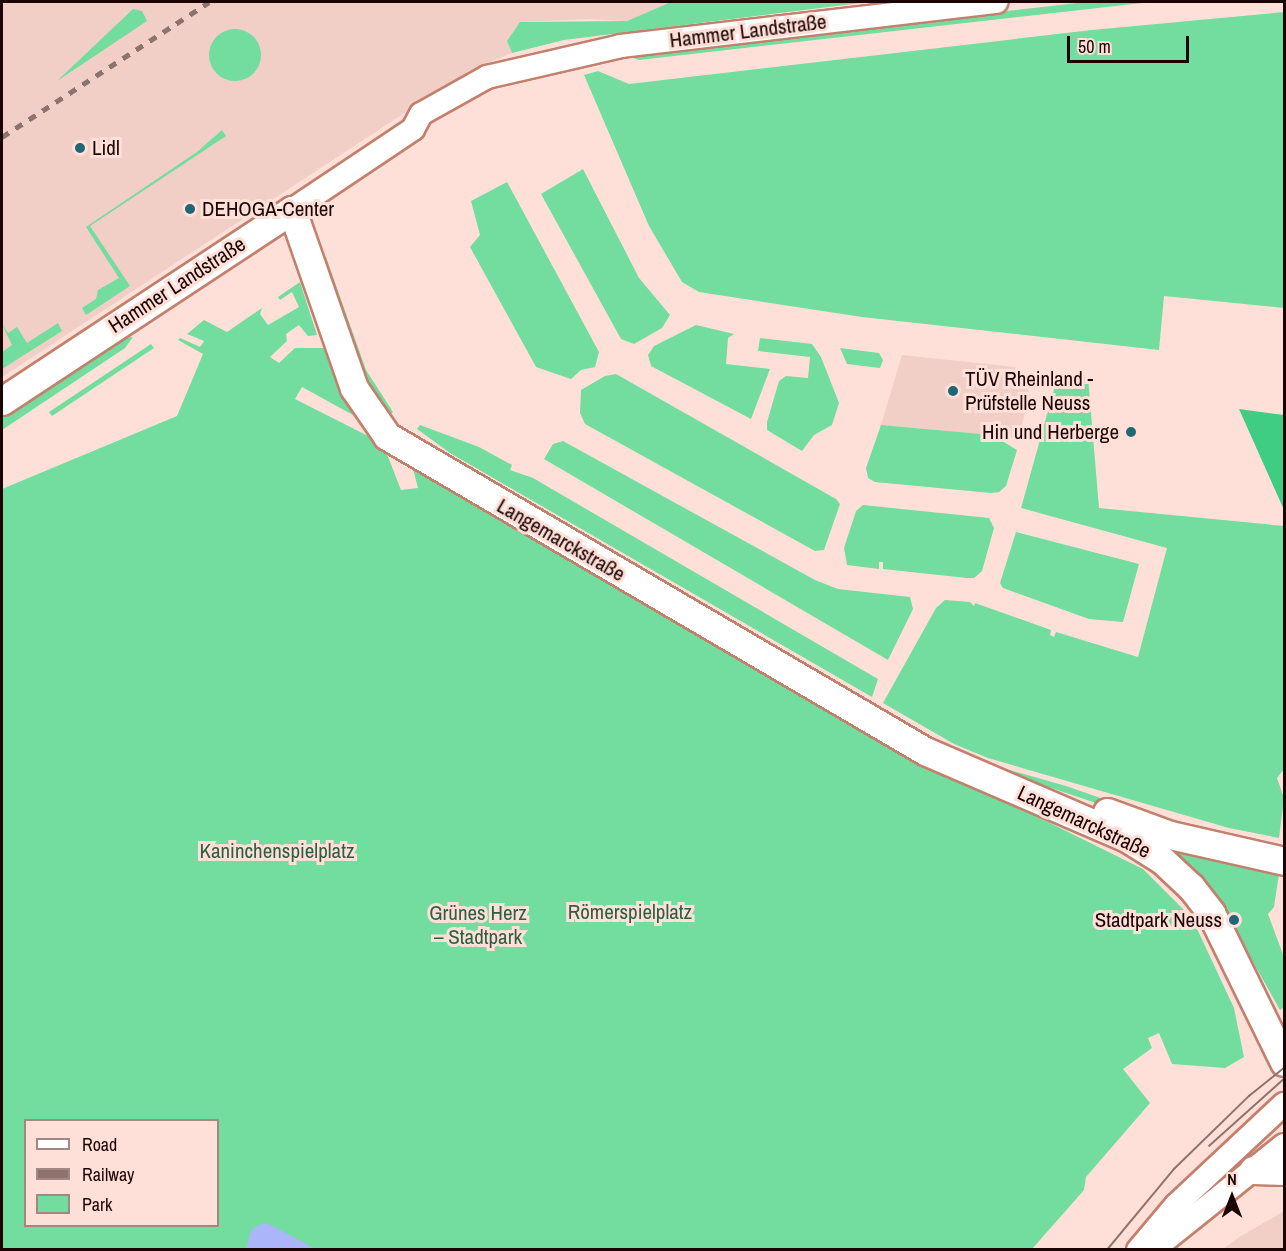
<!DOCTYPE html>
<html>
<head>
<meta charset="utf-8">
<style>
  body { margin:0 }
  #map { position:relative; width:1286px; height:1251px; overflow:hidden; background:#fee0d8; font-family:"Archivo Narrow",sans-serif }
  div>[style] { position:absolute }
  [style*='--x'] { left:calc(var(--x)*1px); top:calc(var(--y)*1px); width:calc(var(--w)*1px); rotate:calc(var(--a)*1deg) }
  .built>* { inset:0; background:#f1cfc6 }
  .green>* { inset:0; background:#72dd9e }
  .round { border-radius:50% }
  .forest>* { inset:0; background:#3fcc83 }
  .water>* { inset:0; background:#aab6f9 }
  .roads { filter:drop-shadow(2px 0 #c3806d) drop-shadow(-2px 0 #c3806d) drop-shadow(0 2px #c3806d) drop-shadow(0 -2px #c3806d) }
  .tertiary>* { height:22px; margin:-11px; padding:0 11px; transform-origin:11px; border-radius:11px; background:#fff }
  .secondary>* { height:27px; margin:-13.5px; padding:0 13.5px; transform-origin:13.5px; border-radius:13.5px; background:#fff }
  .tram>* { height:1.5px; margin:-0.75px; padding:0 0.75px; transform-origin:0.75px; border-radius:0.75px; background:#8d736d }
  .rail>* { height:4.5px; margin-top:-2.25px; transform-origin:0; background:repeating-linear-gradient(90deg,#8d736d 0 8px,transparent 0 16px) }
  .dots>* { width:16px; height:16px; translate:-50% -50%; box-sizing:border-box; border:3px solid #fee0d8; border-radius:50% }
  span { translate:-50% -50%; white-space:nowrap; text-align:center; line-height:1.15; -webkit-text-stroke:6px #fee0d8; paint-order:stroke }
  .street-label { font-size:21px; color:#1b0401 }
  .poi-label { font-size:21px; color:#1b0401 }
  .left { translate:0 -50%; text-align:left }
  .right { translate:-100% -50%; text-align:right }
  .park-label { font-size:21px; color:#2c6042 }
  .frame { position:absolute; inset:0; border:3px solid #1b0401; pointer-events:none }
  .legend { position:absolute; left:24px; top:1119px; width:195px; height:108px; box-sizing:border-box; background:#fee0d8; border:2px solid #a38882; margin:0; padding:8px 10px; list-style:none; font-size:18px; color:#1b0401 }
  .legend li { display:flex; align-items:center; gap:12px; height:30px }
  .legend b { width:30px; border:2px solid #a38882 }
  .north { position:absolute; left:1202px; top:1167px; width:60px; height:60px; -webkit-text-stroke:4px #fee0d8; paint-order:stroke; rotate:0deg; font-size:16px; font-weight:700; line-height:24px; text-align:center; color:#1b0401 }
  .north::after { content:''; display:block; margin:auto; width:21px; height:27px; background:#1b0401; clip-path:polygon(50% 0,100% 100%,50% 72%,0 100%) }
  .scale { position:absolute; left:1067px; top:36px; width:122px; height:27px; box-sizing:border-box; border:3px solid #1b0401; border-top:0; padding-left:8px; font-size:18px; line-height:21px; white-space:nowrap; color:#1b0401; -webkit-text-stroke:4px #fee0d8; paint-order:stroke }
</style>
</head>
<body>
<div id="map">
  <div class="built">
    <div style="clip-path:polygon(2px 2px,671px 2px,627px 21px,591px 19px,520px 22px,507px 41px,512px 53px,467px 72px,2px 377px)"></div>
    <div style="clip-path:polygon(902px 355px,1015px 367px,1022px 374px,1030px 395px,1018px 438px,881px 425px)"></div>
    <div style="clip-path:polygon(1284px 1211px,1284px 1249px,1223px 1249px,1241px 1236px)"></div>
  </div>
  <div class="green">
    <div style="clip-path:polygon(671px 2px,868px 2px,564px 40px,512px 53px,507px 41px,520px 22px,627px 21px)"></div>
    <div style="clip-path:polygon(1086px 2px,1151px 2px,639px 60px,625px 55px)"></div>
    <div style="clip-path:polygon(133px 9px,142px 11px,147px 21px,57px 81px)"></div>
    <div style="clip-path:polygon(1284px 12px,1284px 308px,1164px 296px,1159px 350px,862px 317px,699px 292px,682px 282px,649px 226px,584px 75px,598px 71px,629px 84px,1092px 30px)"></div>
    <div class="round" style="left:209px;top:29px;width:52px;height:52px"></div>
    <div style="clip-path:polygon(222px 130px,226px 136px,90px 226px,130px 286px,86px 315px,82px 308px,96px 299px,98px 290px,119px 278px,86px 227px,197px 152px)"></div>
    <div style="clip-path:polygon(583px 169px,639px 278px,670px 315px,662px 328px,634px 344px,621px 339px,541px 194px)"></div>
    <div style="clip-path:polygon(507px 182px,599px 352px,595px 367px,581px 370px,571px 379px,536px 367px,470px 247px,480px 235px,471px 201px)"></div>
    <div style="clip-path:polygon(326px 257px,366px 370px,393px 412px,388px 416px,357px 361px,321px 259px)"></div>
    <div style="clip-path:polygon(evenodd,300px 282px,317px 335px,308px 336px,299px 325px,286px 334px,287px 341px,270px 357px,279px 363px,295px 348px,324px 348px,339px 390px,353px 415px,302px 387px,295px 399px,372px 438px,376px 448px,387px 454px,401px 490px,418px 488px,412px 465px,918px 758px,1143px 869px,1192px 918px,1234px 1008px,1244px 1057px,1225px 1068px,1172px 1064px,1159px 1033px,1148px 1038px,1152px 1048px,1123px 1069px,1150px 1103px,1086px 1177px,1084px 1190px,1032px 1249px,2px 1250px,2px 489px,177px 416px,203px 354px,178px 340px,180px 338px,200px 347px,204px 341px,187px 334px,204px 320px,227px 332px,262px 308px,260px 314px,268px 325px,299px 307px,292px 292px,280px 300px,278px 297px,300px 282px,26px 1120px,218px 1120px,218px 1226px,26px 1226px,26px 1120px)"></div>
    <div style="clip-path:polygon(58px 323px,62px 331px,2px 369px,2px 352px,12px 345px,2px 324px,8px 333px,17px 327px,27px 343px)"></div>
    <div style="clip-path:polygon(696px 325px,734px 334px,728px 338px,726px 364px,770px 369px,751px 419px,651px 366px,648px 355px,654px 346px)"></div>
    <div style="clip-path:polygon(133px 337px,125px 348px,2px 430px,2px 415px,118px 338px)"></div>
    <div style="clip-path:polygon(760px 338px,812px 344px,821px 357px,839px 403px,832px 425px,814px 435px,802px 451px,767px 430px,767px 422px,779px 381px,786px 376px,808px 378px,810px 357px,758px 351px)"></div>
    <div style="clip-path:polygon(151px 344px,154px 348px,52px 416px,49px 412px)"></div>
    <div style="clip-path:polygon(840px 348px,879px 353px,883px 360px,880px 368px,847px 364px)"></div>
    <div style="clip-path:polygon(616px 374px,836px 499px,840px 504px,824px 550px,815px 551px,585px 424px,580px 413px,581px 390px,605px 376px)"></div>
    <div style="clip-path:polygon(1066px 374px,1088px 377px,1099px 508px,1284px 526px,1284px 769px,1277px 778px,1284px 798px,1279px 838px,1229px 828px,988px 758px,954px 744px,883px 703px,936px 608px,945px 600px,970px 602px,974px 606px,975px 603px,1051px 630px,1050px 635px,1054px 637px,1056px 632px,1138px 657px,1167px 548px,1021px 508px,1056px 382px)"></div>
    <div style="clip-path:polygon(420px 425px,479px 447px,512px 465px,510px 470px,533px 478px,878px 679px,872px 697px,450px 453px,417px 429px)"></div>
    <div style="clip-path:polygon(881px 425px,992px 435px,1017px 450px,1006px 486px,999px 492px,991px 493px,875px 482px,868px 478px,866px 468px)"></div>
    <div style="clip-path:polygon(563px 441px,815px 580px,838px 589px,910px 597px,913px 609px,888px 660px,544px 459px,553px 444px)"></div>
    <div style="clip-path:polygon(863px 505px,989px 518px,994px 528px,982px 571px,974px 578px,967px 578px,883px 569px,883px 562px,879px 562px,879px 569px,847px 565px,844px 548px,856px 511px)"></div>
    <div style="clip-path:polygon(1016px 532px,1139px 564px,1123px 622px,1089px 619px,1003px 588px,1000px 583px)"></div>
    <div style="clip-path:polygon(992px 765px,1066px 786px,1167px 821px,1126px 813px,991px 768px)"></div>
    <div style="clip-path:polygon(1169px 843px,1280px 867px,1274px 907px,1268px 914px,1284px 957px,1284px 1007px,1280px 1010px,1215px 894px,1192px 866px,1168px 849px)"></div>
  </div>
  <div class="forest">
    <div style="clip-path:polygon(1239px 409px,1284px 415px,1284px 510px)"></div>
  </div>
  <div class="water">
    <div style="clip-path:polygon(263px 1223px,271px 1225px,315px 1249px,246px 1249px,251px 1230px)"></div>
  </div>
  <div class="roads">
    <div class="tertiary">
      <div style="--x:292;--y:210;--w:146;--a:-33.8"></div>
      <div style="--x:413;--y:129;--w:17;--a:-62"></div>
      <div style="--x:421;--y:114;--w:76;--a:-29.3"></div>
      <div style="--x:487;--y:77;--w:138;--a:-13"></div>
      <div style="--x:621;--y:46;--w:378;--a:-6.7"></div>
      <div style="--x:1138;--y:1250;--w:59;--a:-49.8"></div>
      <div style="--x:1176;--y:1205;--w:148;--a:-43.1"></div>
      <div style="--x:1153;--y:1250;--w:168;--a:-38.7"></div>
    </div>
    <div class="secondary">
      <div style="--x:2;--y:401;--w:347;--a:-33.4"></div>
      <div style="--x:292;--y:210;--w:188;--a:70.8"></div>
      <div style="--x:354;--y:388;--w:58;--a:55.5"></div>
      <div style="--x:387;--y:436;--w:623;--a:30.35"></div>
      <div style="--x:925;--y:751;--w:220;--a:23.3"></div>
      <div style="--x:1127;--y:838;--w:41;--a:32.2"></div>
      <div style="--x:1162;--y:860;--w:40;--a:43"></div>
      <div style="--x:1191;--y:887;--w:33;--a:52"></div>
      <div style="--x:1211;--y:913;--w:166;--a:63.9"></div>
      <div style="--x:1107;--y:812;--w:67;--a:20.1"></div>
      <div style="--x:1170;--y:835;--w:117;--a:12.8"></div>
      <div style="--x:1253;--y:1170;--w:31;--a:2"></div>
    </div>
  </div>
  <div class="tram">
    <div style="--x:1209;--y:1146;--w:101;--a:-41.8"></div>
    <div style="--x:1107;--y:1250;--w:105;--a:-50.4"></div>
    <div style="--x:1174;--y:1169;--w:105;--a:-44.2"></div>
    <div style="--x:1249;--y:1096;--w:45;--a:-38.7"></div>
  </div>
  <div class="rail">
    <div style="--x:2;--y:137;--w:247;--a:-33.1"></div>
  </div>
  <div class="dots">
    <div style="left:80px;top:148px;background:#206676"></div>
    <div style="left:190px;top:209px;background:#206676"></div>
    <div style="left:953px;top:391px;background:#206676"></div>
    <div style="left:1131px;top:432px;background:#206676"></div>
    <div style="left:1234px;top:920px;background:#206676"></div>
  </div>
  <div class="street-label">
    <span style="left:748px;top:31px;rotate:-7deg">Hammer Landstraße</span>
    <span style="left:177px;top:285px;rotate:-33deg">Hammer Landstraße</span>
    <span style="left:561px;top:540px;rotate:30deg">Langemarckstraße</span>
    <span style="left:1084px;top:822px;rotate:25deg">Langemarckstraße</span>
  </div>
  <div class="poi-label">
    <span class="left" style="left:92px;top:148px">Lidl</span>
    <span class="left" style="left:202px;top:209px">DEHOGA-Center</span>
    <span class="left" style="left:965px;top:391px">TÜV Rheinland -<br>Prüfstelle Neuss</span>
    <span class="right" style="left:1119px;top:432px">Hin und Herberge</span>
    <span class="right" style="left:1222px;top:920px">Stadtpark Neuss</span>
  </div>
  <div class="park-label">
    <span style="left:277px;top:851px">Kaninchenspielplatz</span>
    <span style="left:630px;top:912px">Römerspielplatz</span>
    <span style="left:478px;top:925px">Grünes Herz<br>– Stadtpark</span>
  </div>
  <div class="frame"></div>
  <ul class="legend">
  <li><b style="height:8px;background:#fff"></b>Road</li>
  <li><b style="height:8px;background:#8d736d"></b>Railway</li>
  <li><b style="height:16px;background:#72dd9e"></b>Park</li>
  </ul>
  <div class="north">N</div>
  <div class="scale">50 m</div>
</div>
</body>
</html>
